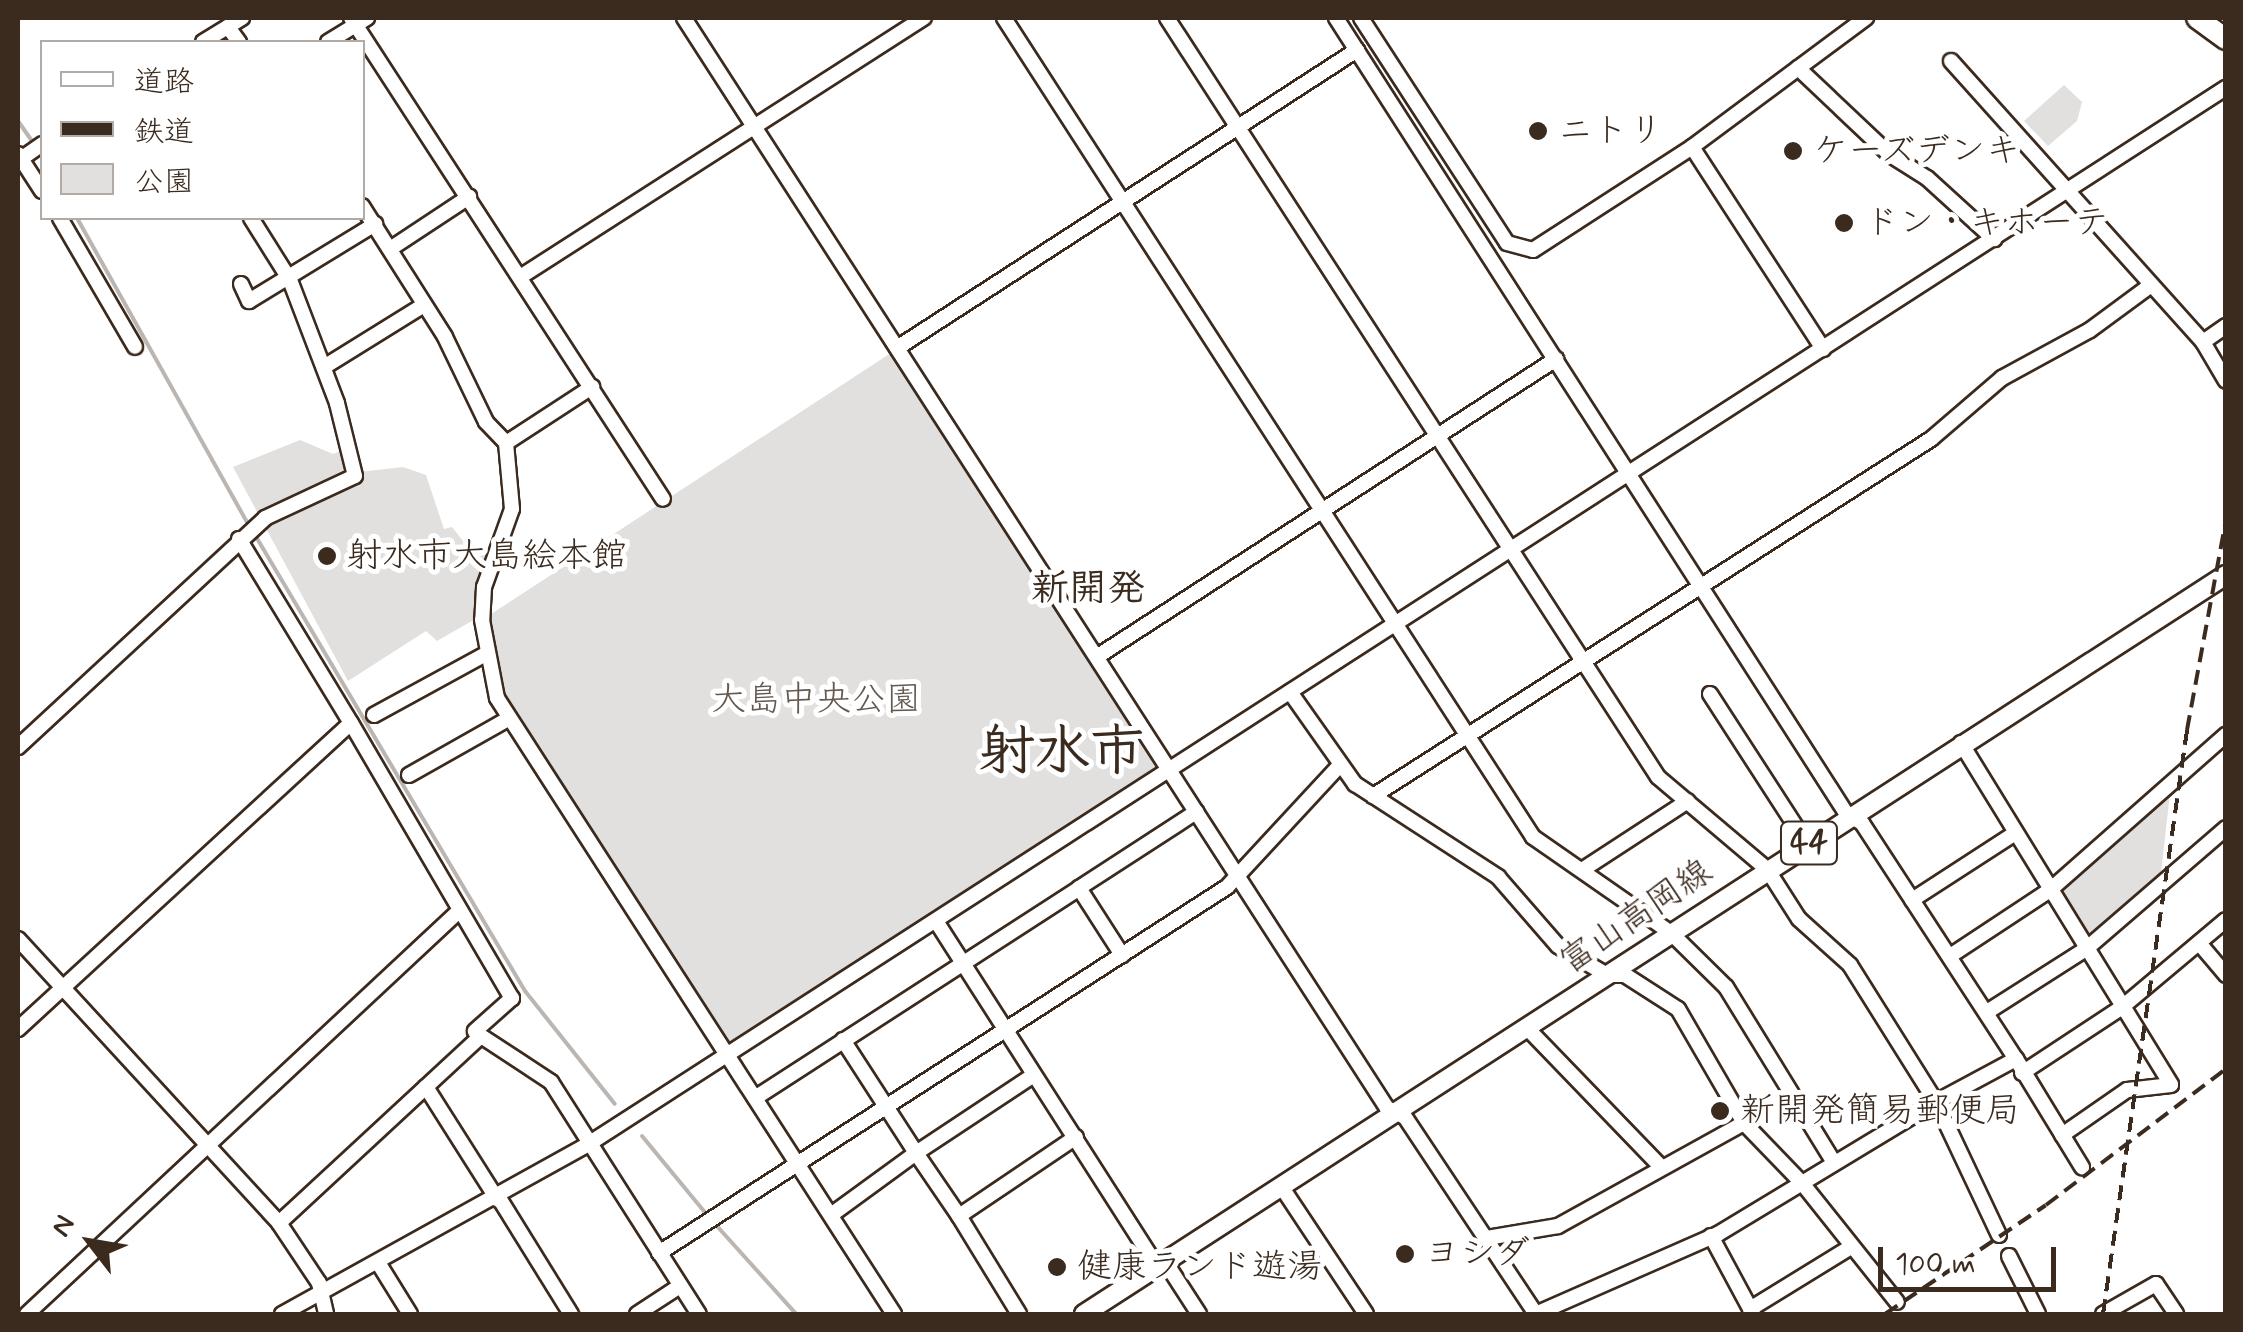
<!DOCTYPE html>
<html>
<head>
<meta charset="utf-8">
<style>
  body { margin:0 }
  #map { position:relative; width:2243px; height:1332px; overflow:hidden; background:#fff; font-family:Mynerve,"Klee One",sans-serif }
  div>[style] { position:absolute }
  [style*='--x'] { left:calc(var(--x)*1px); top:calc(var(--y)*1px); width:calc(var(--w)*1px); rotate:calc(var(--a)*1deg) }
  .green>* { inset:0; background:#e2e0de }
  .stream>* { height:4px; margin:-2px; padding:0 2px; transform-origin:2px; border-radius:2px; background:#bcb6b3 }
  .roads { filter:drop-shadow(2px 0 #3b2a1e) drop-shadow(-2px 0 #3b2a1e) drop-shadow(0 2px #3b2a1e) drop-shadow(0 -2px #3b2a1e) }
  .minor>* { height:14px; margin:-7px; padding:0 7px; transform-origin:7px; border-radius:7px; background:#fff }
  .major>* { height:18px; margin:-9px; padding:0 9px; transform-origin:9px; border-radius:9px; background:#fff }
  .highway>* { height:20px; margin:-10px; padding:0 10px; transform-origin:10px; border-radius:10px; background:#fff }
  .rail>* { height:4px; margin-top:-2px; transform-origin:0; background:repeating-linear-gradient(90deg,#3b2a1e 0 15px,transparent 0 23px) }
  .dots>* { width:28px; height:28px; translate:-50% -50%; box-sizing:border-box; border:5px solid #fff; border-radius:50% }
  span { translate:-50% -50%; white-space:nowrap; text-align:center; line-height:1.15; -webkit-text-stroke:10px #fff; paint-order:stroke }
  .shield-label span { padding:2px 8px; background:#fff; border:2px solid; border-radius:8px; -webkit-text-stroke-width:0 }
  .shield-label { font-size:32px; color:#3b2a1e; font-weight:700 }
  .poi-label { font-size:35px; color:#3b2a1e }
  .left { translate:0 -50%; text-align:left }
  .park-label { font-size:35px; color:#65584e }
  .street-label { font-size:35px; color:#3b2a1e }
  .neighbourhood-label { font-size:38px; color:#3b2a1e; font-weight:700 }
  .town-label { font-size:55px; color:#3b2a1e; font-weight:700 }
  .frame { position:absolute; inset:0; border:20px solid #3b2a1e; pointer-events:none }
  .legend { position:absolute; left:40px; top:40px; width:325px; height:180px; box-sizing:border-box; background:#fff; border:2px solid #b1aaa5; margin:0; padding:12px 18px; list-style:none; font-size:30px; color:#3b2a1e }
  .legend li { display:flex; align-items:center; gap:20px; height:50px }
  .legend b { width:50px; border:2px solid #b1aaa5 }
  .north { position:absolute; left:40px; top:1192px; width:100px; height:100px; -webkit-text-stroke:8px #fff; paint-order:stroke; rotate:301deg; font-size:28px; font-weight:700; line-height:40px; text-align:center; color:#3b2a1e }
  .north::after { content:''; display:block; margin:auto; width:35px; height:45px; background:#3b2a1e; clip-path:polygon(50% 0,100% 100%,50% 72%,0 100%) }
  .scale { position:absolute; left:1878px; top:1247px; width:178px; height:45px; box-sizing:border-box; border:5px solid #3b2a1e; border-top:0; padding-left:12px; font-size:30px; line-height:35px; white-space:nowrap; color:#3b2a1e; -webkit-text-stroke:8px #fff; paint-order:stroke }
</style>
</head>
<body>
<div id="map">
  <div class="green">
    <div style="clip-path:polygon(2064px 85px,2082px 102px,2077px 121px,2048px 146px,2024px 121px)"></div>
    <div style="clip-path:polygon(897px 349px,1169px 770px,727px 1053px,498px 697px,482px 620px)"></div>
    <div style="clip-path:polygon(300px 440px,333px 454px,343px 450px,350px 473px,403px 467px,426px 475px,444px 529px,452px 527px,475px 556px,489px 555px,477px 618px,437px 641px,426px 631px,348px 681px,233px 467px)"></div>
    <div style="clip-path:polygon(2170px 793px,2161px 873px,2088px 938px,2060px 890px)"></div>
  </div>
  <div class="stream">
    <div style="--x:18;--y:121;--w:29;--a:55"></div>
    <div style="--x:77;--y:218;--w:354;--a:60.8"></div>
    <div style="--x:255;--y:535;--w:530;--a:59.37"></div>
    <div style="--x:525;--y:991;--w:144;--a:51.5"></div>
    <div style="--x:642;--y:1136;--w:104;--a:50.5"></div>
    <div style="--x:716;--y:1225;--w:120;--a:48"></div>
  </div>
  <div class="roads">
    <div class="minor">
      <div style="--x:351;--y:18;--w:573;--a:57.03"></div>
      <div style="--x:684;--y:18;--w:1297;--a:57.18"></div>
      <div style="--x:1387;--y:1108;--w:20;--a:27"></div>
      <div style="--x:1405;--y:1117;--w:237;--a:56.4"></div>
      <div style="--x:1004;--y:18;--w:975;--a:57.14"></div>
      <div style="--x:1533;--y:837;--w:168;--a:34.8"></div>
      <div style="--x:1671;--y:933;--w:77;--a:44.5"></div>
      <div style="--x:1726;--y:987;--w:204;--a:58.4"></div>
      <div style="--x:1167;--y:18;--w:904;--a:57.1"></div>
      <div style="--x:1658;--y:777;--w:143;--a:40.2"></div>
      <div style="--x:1767;--y:869;--w:59;--a:57.4"></div>
      <div style="--x:1799;--y:919;--w:69;--a:42"></div>
      <div style="--x:1850;--y:965;--w:162;--a:57.9"></div>
      <div style="--x:1936;--y:1102;--w:255;--a:148.8"></div>
      <div style="--x:1718;--y:1234;--w:199;--a:156.3"></div>
      <div style="--x:1336;--y:18;--w:945;--a:57.32"></div>
      <div style="--x:1846;--y:813;--w:19;--a:32"></div>
      <div style="--x:1862;--y:823;--w:282;--a:56.9"></div>
      <div style="--x:1361;--y:18;--w:268;--a:57"></div>
      <div style="--x:1507;--y:243;--w:27;--a:15"></div>
      <div style="--x:1533;--y:250;--w:189;--a:-32.9"></div>
      <div style="--x:1692;--y:147;--w:217;--a:-36.6"></div>
      <div style="--x:228;--y:27;--w:19;--a:54"></div>
      <div style="--x:203;--y:42;--w:46;--a:-31.6"></div>
      <div style="--x:328;--y:42;--w:46;--a:-31.6"></div>
      <div style="--x:1951;--y:61;--w:377;--a:48.1"></div>
      <div style="--x:2203;--y:342;--w:45;--a:59.5"></div>
      <div style="--x:1798;--y:68;--w:125;--a:43.4"></div>
      <div style="--x:1889;--y:154;--w:45;--a:32.3"></div>
      <div style="--x:1927;--y:178;--w:91;--a:42.3"></div>
      <div style="--x:1692;--y:147;--w:241;--a:57"></div>
      <div style="--x:18;--y:154;--w:44;--a:57"></div>
      <div style="--x:18;--y:161;--w:29;--a:-35"></div>
      <div style="--x:362;--y:206;--w:155;--a:57.6"></div>
      <div style="--x:445;--y:337;--w:94;--a:64.2"></div>
      <div style="--x:486;--y:422;--w:29;--a:46"></div>
      <div style="--x:506;--y:443;--w:66;--a:84.8"></div>
      <div style="--x:512;--y:509;--w:83;--a:109.7"></div>
      <div style="--x:484;--y:587;--w:33;--a:93"></div>
      <div style="--x:482;--y:620;--w:79;--a:79.1"></div>
      <div style="--x:497;--y:698;--w:733;--a:57.2"></div>
      <div style="--x:60;--y:218;--w:149;--a:59.8"></div>
      <div style="--x:390;--y:249;--w:95;--a:-33.4"></div>
      <div style="--x:520;--y:277;--w:480;--a:-32.7"></div>
      <div style="--x:241;--y:284;--w:19;--a:65"></div>
      <div style="--x:249;--y:301;--w:148;--a:-31.4"></div>
      <div style="--x:2203;--y:342;--w:28;--a:-35"></div>
      <div style="--x:897;--y:348;--w:548;--a:-32.94"></div>
      <div style="--x:324;--y:367;--w:118;--a:-31.8"></div>
      <div style="--x:506;--y:443;--w:103;--a:-33.1"></div>
      <div style="--x:239;--y:539;--w:215;--a:58.7"></div>
      <div style="--x:1098;--y:656;--w:546;--a:-32.96"></div>
      <div style="--x:1290;--y:692;--w:113;--a:54.8"></div>
      <div style="--x:1355;--y:784;--w:171;--a:33"></div>
      <div style="--x:1498;--y:877;--w:91;--a:49"></div>
      <div style="--x:1558;--y:946;--w:57;--a:30.6"></div>
      <div style="--x:1607;--y:975;--w:18;--a:0"></div>
      <div style="--x:1625;--y:975;--w:63;--a:32.7"></div>
      <div style="--x:1678;--y:1009;--w:132;--a:59.9"></div>
      <div style="--x:1744;--y:1123;--w:83;--a:46"></div>
      <div style="--x:1802;--y:1183;--w:152;--a:51.4"></div>
      <div style="--x:1710;--y:694;--w:179;--a:57.1"></div>
      <div style="--x:374;--y:715;--w:128;--a:-28.6"></div>
      <div style="--x:1961;--y:743;--w:401;--a:58.4"></div>
      <div style="--x:2171;--y:1085;--w:44;--a:173.5"></div>
      <div style="--x:2127;--y:1090;--w:79;--a:145.3"></div>
      <div style="--x:18;--y:747;--w:337;--a:-42.8"></div>
      <div style="--x:265;--y:518;--w:99;--a:-25"></div>
      <div style="--x:355;--y:476;--w:75;--a:-103.9"></div>
      <div style="--x:337;--y:403;--w:132;--a:-110.9"></div>
      <div style="--x:290;--y:280;--w:73;--a:-122.2"></div>
      <div style="--x:409;--y:775;--w:114;--a:-29.5"></div>
      <div style="--x:1373;--y:796;--w:662;--a:-32.61"></div>
      <div style="--x:1931;--y:439;--w:94;--a:-40.7"></div>
      <div style="--x:2002;--y:378;--w:100;--a:-28.6"></div>
      <div style="--x:2090;--y:330;--w:76;--a:-36.4"></div>
      <div style="--x:1582;--y:870;--w:126;--a:-33.1"></div>
      <div style="--x:1079;--y:888;--w:140;--a:-33"></div>
      <div style="--x:1912;--y:900;--w:123;--a:-33"></div>
      <div style="--x:936;--y:921;--w:412;--a:57.4"></div>
      <div style="--x:18;--y:939;--w:386;--a:47.4"></div>
      <div style="--x:279;--y:1223;--w:72;--a:56.3"></div>
      <div style="--x:319;--y:1283;--w:32;--a:77"></div>
      <div style="--x:2199;--y:943;--w:42;--a:49.8"></div>
      <div style="--x:1950;--y:956;--w:120;--a:-33.4"></div>
      <div style="--x:2050;--y:890;--w:235;--a:-41.4"></div>
      <div style="--x:1987;--y:1012;--w:117;--a:-32.5"></div>
      <div style="--x:2086;--y:949;--w:185;--a:-40.8"></div>
      <div style="--x:1527;--y:1028;--w:194;--a:46"></div>
      <div style="--x:18;--y:1029;--w:452;--a:-42.6"></div>
      <div style="--x:351;--y:723;--w:319;--a:59.7"></div>
      <div style="--x:512;--y:998;--w:50;--a:138.3"></div>
      <div style="--x:843;--y:1040;--w:135;--a:57.1"></div>
      <div style="--x:916;--y:1153;--w:141;--a:-33.5"></div>
      <div style="--x:2022;--y:1073;--w:118;--a:-33.3"></div>
      <div style="--x:2121;--y:1008;--w:137;--a:-40"></div>
      <div style="--x:426;--y:1087;--w:133;--a:57.6"></div>
      <div style="--x:755;--y:1098;--w:386;--a:-32.9"></div>
      <div style="--x:1079;--y:888;--w:80;--a:57.3"></div>
      <div style="--x:1283;--y:1189;--w:150;--a:56.4"></div>
      <div style="--x:499;--y:1198;--w:137;--a:58.2"></div>
      <div style="--x:831;--y:1215;--w:105;--a:-36.1"></div>
      <div style="--x:916;--y:1153;--w:76;--a:55.7"></div>
      <div style="--x:959;--y:1216;--w:141;--a:-34"></div>
      <div style="--x:959;--y:1216;--w:115;--a:58.5"></div>
      <div style="--x:279;--y:1223;--w:275;--a:-42.8"></div>
      <div style="--x:481;--y:1036;--w:84;--a:33.3"></div>
      <div style="--x:551;--y:1082;--w:275;--a:57.5"></div>
      <div style="--x:1999;--y:1235;--w:147;--a:-115.3"></div>
      <div style="--x:1936;--y:1102;--w:91;--a:-28.3"></div>
      <div style="--x:2016;--y:1059;--w:127;--a:58.6"></div>
      <div style="--x:1711;--y:1236;--w:89;--a:61.7"></div>
      <div style="--x:1487;--y:1238;--w:72;--a:-9.6"></div>
      <div style="--x:1558;--y:1226;--w:213;--a:-29"></div>
      <div style="--x:659;--y:1253;--w:676;--a:-32.8"></div>
      <div style="--x:1227;--y:887;--w:165;--a:-47.2"></div>
      <div style="--x:2009;--y:1256;--w:65;--a:63.4"></div>
      <div style="--x:1166;--y:1263;--w:61;--a:57.1"></div>
      <div style="--x:379;--y:1264;--w:59;--a:58.2"></div>
      <div style="--x:1750;--y:1309;--w:116;--a:-31.6"></div>
      <div style="--x:27;--y:1314;--w:592;--a:-43.02"></div>
      <div style="--x:282;--y:1314;--w:352;--a:-29"></div>
      <div style="--x:590;--y:1143;--w:1947;--a:-32.82"></div>
      <div style="--x:637;--y:1314;--w:51;--a:-33.1"></div>
      <div style="--x:2103;--y:1314;--w:61;--a:-29.5"></div>
      <div style="--x:2156;--y:1284;--w:36;--a:56"></div>
    </div>
    <div class="major">
      <div style="--x:1084;--y:1314;--w:1360;--a:-32.91"></div>
    </div>
    <div class="highway">
      <div style="--x:2197;--y:18;--w:36;--a:36"></div>
    </div>
  </div>
  <div class="rail">
    <div style="--x:1885;--y:1314;--w:194;--a:-34.1"></div>
    <div style="--x:2046;--y:1205;--w:226;--a:-37.1"></div>
    <div style="--x:2103;--y:1314;--w:590;--a:-81.81"></div>
    <div style="--x:2187;--y:730;--w:215;--a:-79.5"></div>
  </div>
  <div class="dots">
    <div style="left:1538px;top:131px;background:#3b2a1e"></div>
    <div style="left:1793px;top:151px;background:#3b2a1e"></div>
    <div style="left:1844px;top:223px;background:#3b2a1e"></div>
    <div style="left:327px;top:556px;background:#3b2a1e"></div>
    <div style="left:1720px;top:1111px;background:#3b2a1e"></div>
    <div style="left:1405px;top:1254px;background:#3b2a1e"></div>
    <div style="left:1057px;top:1267px;background:#3b2a1e"></div>
  </div>
  <div class="shield-label">
    <span style="left:1809px;top:843px">44</span>
  </div>
  <div class="poi-label">
    <span class="left" style="left:1558px;top:131px">ニトリ</span>
    <span class="left" style="left:1813px;top:151px">ケーズデンキ</span>
    <span class="left" style="left:1864px;top:223px">ドン・キホーテ</span>
    <span class="left" style="left:347px;top:556px">射水市大島絵本館</span>
    <span class="left" style="left:1740px;top:1111px">新開発簡易郵便局</span>
    <span class="left" style="left:1425px;top:1254px">ヨシダ</span>
    <span class="left" style="left:1077px;top:1267px">健康ランド遊湯</span>
  </div>
  <div class="park-label">
    <span style="left:816px;top:700px">大島中央公園</span>
  </div>
  <div class="street-label">
    <span style="left:1636px;top:917px;rotate:-34deg">富山高岡線</span>
  </div>
  <div class="neighbourhood-label">
    <span style="left:1088px;top:590px">新開発</span>
  </div>
  <div class="town-label">
    <span style="left:1062px;top:754px">射水市</span>
  </div>
  <div class="frame"></div>
  <ul class="legend">
  <li><b style="height:12px;background:#fff"></b>道路</li>
  <li><b style="height:12px;background:#3b2a1e"></b>鉄道</li>
  <li><b style="height:28px;background:#e2e0de"></b>公園</li>
  </ul>
  <div class="north">N</div>
  <div class="scale">100 m</div>
</div>
</body>
</html>
